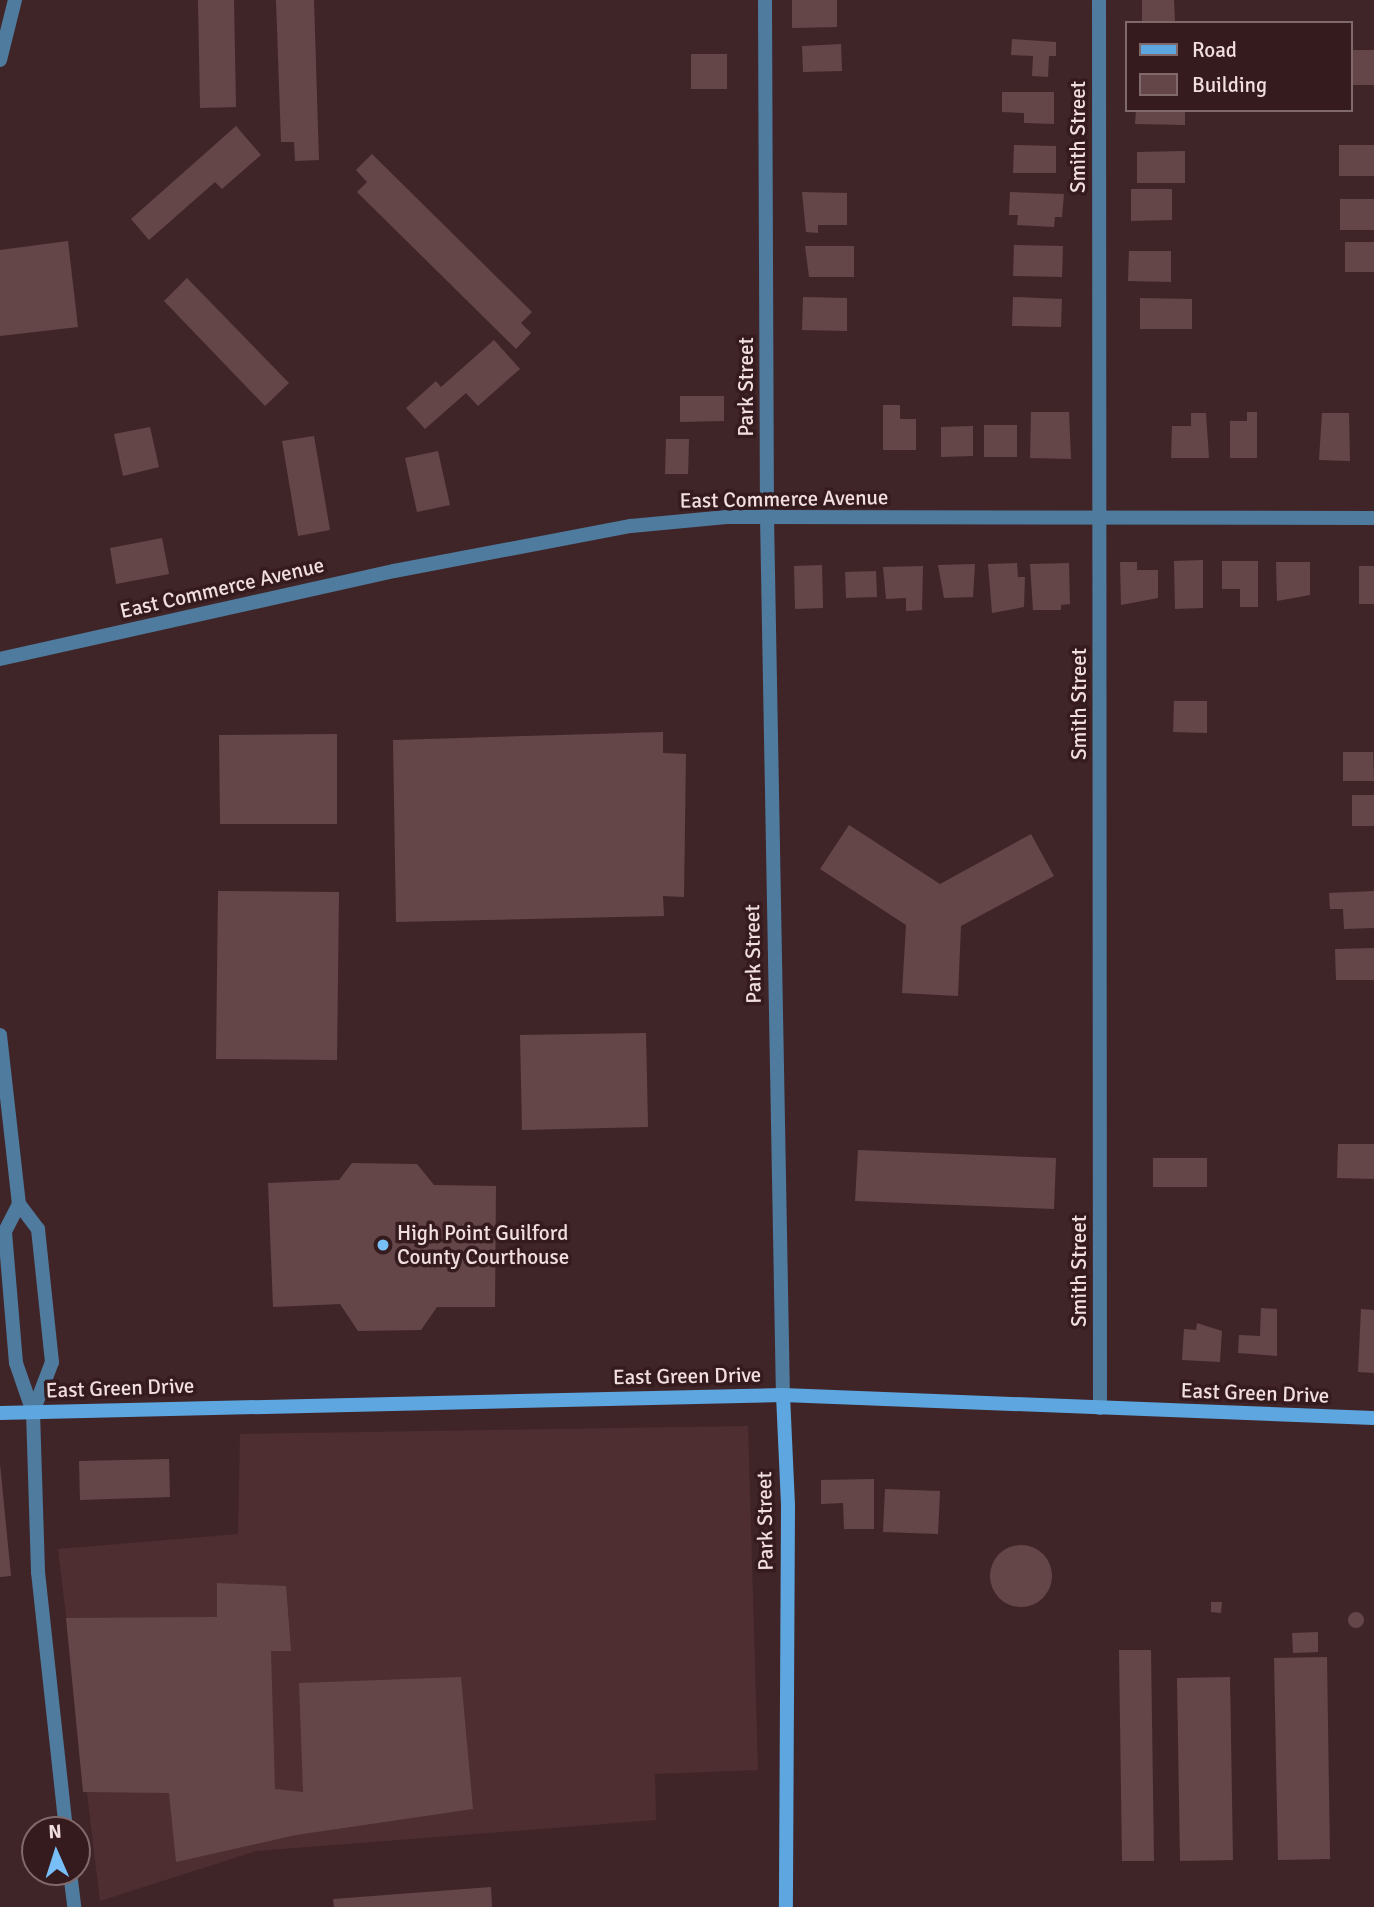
<!DOCTYPE html>
<html>
<head>
<meta charset="utf-8">
<style>
  body { margin:0 }
  #map { position:relative; width:1374px; height:1907px; overflow:hidden; background:#402528; font-family:Signika,sans-serif }
  div>[style] { position:absolute }
  [style*='--x'] { left:calc(var(--x)*1px); top:calc(var(--y)*1px); width:calc(var(--w)*1px); rotate:calc(var(--a)*1deg) }
  .built>* { inset:0; background:#4f2e32 }
  .building>* { inset:0; background:#644649 }
  .round { border-radius:50% }
  .minor>* { height:14px; margin:-7px; padding:0 7px; transform-origin:7px; border-radius:7px; background:#4f7b9e }
  .tertiary>* { height:14px; margin:-7px; padding:0 7px; transform-origin:7px; border-radius:7px; background:#4f7b9e }
  .secondary>* { height:14px; margin:-7px; padding:0 7px; transform-origin:7px; border-radius:7px; background:#5da6df }
  .dots>* { width:19px; height:19px; translate:-50% -50%; box-sizing:border-box; border:4px solid #351b1e; border-radius:50% }
  span { translate:-50% -50%; white-space:nowrap; text-align:center; line-height:1.15; -webkit-text-stroke:7px #351b1e; paint-order:stroke }
  .street-label { font-size:21px; color:#f1dedf }
  .poi-label { font-size:21px; color:#f1dedf }
  .left { translate:0 -50%; text-align:left }
  .legend { position:absolute; left:1125px; top:21px; width:228px; height:91px; box-sizing:border-box; background:#351b1e; border:2px solid #80696b; margin:0; padding:9px 12px; list-style:none; font-size:21px; color:#f1dedf }
  .legend li { display:flex; align-items:center; gap:14px; height:35px }
  .legend b { width:35px; border:2px solid #80696b }
  .north { position:absolute; left:21px; top:1816px; width:70px; height:70px; box-sizing:border-box; background:#351b1e; border:2px solid #80696b; border-radius:50%; rotate:357deg; font-size:19px; font-weight:700; line-height:28px; text-align:center; color:#f1dedf }
  .north::after { content:''; display:block; margin:auto; width:24px; height:32px; background:#78bff8; clip-path:polygon(50% 0,100% 100%,50% 72%,0 100%) }
</style>
</head>
<body>
<div id="map">
  <div class="built">
    <div style="clip-path:polygon(748px 1426px,758px 1770px,655px 1774px,656px 1820px,256px 1851px,100px 1901px,58px 1549px,238px 1534px,240px 1434px)"></div>
  </div>
  <div class="building">
    <div style="clip-path:polygon(198px 0,234px 0,236px 107px,200px 108px)"></div>
    <div style="clip-path:polygon(276px 0,314px 0,319px 160px,295px 161px,294px 142px,281px 142px)"></div>
    <div style="clip-path:polygon(792px 0,837px 0,837px 27px,792px 28px)"></div>
    <div style="clip-path:polygon(1142px 0,1174px 0,1175px 23px,1142px 23px)"></div>
    <div style="clip-path:polygon(1012px 39px,1056px 42px,1056px 56px,1049px 56px,1048px 77px,1032px 76px,1033px 56px,1011px 55px)"></div>
    <div style="clip-path:polygon(841px 44px,842px 71px,803px 72px,802px 46px)"></div>
    <div style="clip-path:polygon(1351px 50px,1374px 50px,1374px 85px,1351px 85px)"></div>
    <div style="clip-path:polygon(691px 54px,727px 54px,727px 89px,691px 89px)"></div>
    <div style="clip-path:polygon(1002px 92px,1054px 92px,1054px 124px,1024px 123px,1024px 113px,1002px 112px)"></div>
    <div style="clip-path:polygon(1136px 110px,1185px 110px,1185px 125px,1135px 124px)"></div>
    <div style="clip-path:polygon(236px 126px,261px 155px,222px 189px,215px 182px,149px 240px,131px 219px)"></div>
    <div style="clip-path:polygon(1014px 145px,1056px 146px,1056px 173px,1013px 173px)"></div>
    <div style="clip-path:polygon(1339px 145px,1374px 145px,1374px 176px,1339px 176px)"></div>
    <div style="clip-path:polygon(1185px 151px,1185px 183px,1137px 183px,1137px 152px)"></div>
    <div style="clip-path:polygon(372px 154px,532px 312px,521px 323px,531px 333px,516px 349px,357px 192px,367px 182px,356px 170px)"></div>
    <div style="clip-path:polygon(1131px 189px,1172px 189px,1172px 220px,1131px 221px)"></div>
    <div style="clip-path:polygon(802px 192px,847px 193px,847px 225px,818px 225px,818px 233px,806px 232px)"></div>
    <div style="clip-path:polygon(1010px 192px,1064px 194px,1062px 217px,1055px 217px,1054px 227px,1017px 225px,1018px 215px,1009px 215px)"></div>
    <div style="clip-path:polygon(1340px 199px,1374px 199px,1374px 230px,1340px 230px)"></div>
    <div style="clip-path:polygon(68px 241px,78px 327px,0 336px,0 250px)"></div>
    <div style="clip-path:polygon(1345px 242px,1374px 242px,1374px 272px,1345px 272px)"></div>
    <div style="clip-path:polygon(1014px 245px,1063px 246px,1062px 277px,1013px 276px)"></div>
    <div style="clip-path:polygon(805px 246px,854px 246px,854px 277px,809px 277px)"></div>
    <div style="clip-path:polygon(1129px 251px,1171px 251px,1171px 282px,1128px 281px)"></div>
    <div style="clip-path:polygon(187px 278px,289px 383px,265px 406px,164px 301px)"></div>
    <div style="clip-path:polygon(803px 297px,847px 298px,847px 331px,802px 330px)"></div>
    <div style="clip-path:polygon(1013px 297px,1062px 299px,1061px 327px,1012px 326px)"></div>
    <div style="clip-path:polygon(1140px 298px,1192px 299px,1192px 329px,1140px 329px)"></div>
    <div style="clip-path:polygon(494px 340px,520px 369px,478px 406px,466px 393px,425px 429px,406px 408px,436px 381px,441px 387px)"></div>
    <div style="clip-path:polygon(680px 396px,724px 396px,724px 421px,680px 422px)"></div>
    <div style="clip-path:polygon(883px 405px,900px 405px,900px 419px,916px 419px,916px 450px,883px 450px)"></div>
    <div style="clip-path:polygon(1031px 412px,1069px 412px,1071px 459px,1030px 458px)"></div>
    <div style="clip-path:polygon(1247px 412px,1257px 412px,1257px 458px,1230px 458px,1230px 421px,1247px 421px)"></div>
    <div style="clip-path:polygon(1191px 413px,1206px 413px,1209px 458px,1171px 458px,1172px 426px,1191px 426px)"></div>
    <div style="clip-path:polygon(1322px 413px,1349px 413px,1350px 461px,1319px 460px)"></div>
    <div style="clip-path:polygon(984px 425px,1017px 425px,1017px 457px,984px 457px)"></div>
    <div style="clip-path:polygon(973px 426px,973px 456px,941px 457px,941px 427px)"></div>
    <div style="clip-path:polygon(150px 427px,159px 467px,123px 476px,114px 434px)"></div>
    <div style="clip-path:polygon(314px 436px,330px 530px,298px 536px,282px 441px)"></div>
    <div style="clip-path:polygon(666px 439px,689px 439px,688px 474px,665px 474px)"></div>
    <div style="clip-path:polygon(438px 451px,450px 505px,417px 512px,405px 458px)"></div>
    <div style="clip-path:polygon(162px 538px,169px 574px,116px 584px,110px 548px)"></div>
    <div style="clip-path:polygon(1203px 560px,1203px 608px,1175px 609px,1174px 561px)"></div>
    <div style="clip-path:polygon(1222px 561px,1258px 561px,1258px 607px,1240px 607px,1240px 589px,1222px 589px)"></div>
    <div style="clip-path:polygon(1120px 562px,1137px 562px,1137px 570px,1158px 570px,1158px 598px,1121px 605px)"></div>
    <div style="clip-path:polygon(1276px 562px,1310px 562px,1310px 595px,1277px 601px)"></div>
    <div style="clip-path:polygon(1017px 563px,1018px 577px,1025px 577px,1024px 607px,992px 613px,988px 564px)"></div>
    <div style="clip-path:polygon(1069px 563px,1070px 604px,1061px 605px,1061px 610px,1033px 610px,1030px 564px)"></div>
    <div style="clip-path:polygon(975px 564px,973px 597px,944px 598px,938px 565px)"></div>
    <div style="clip-path:polygon(822px 565px,823px 608px,795px 609px,794px 566px)"></div>
    <div style="clip-path:polygon(923px 566px,922px 610px,906px 611px,906px 598px,886px 599px,883px 567px)"></div>
    <div style="clip-path:polygon(1359px 566px,1374px 566px,1374px 604px,1359px 604px)"></div>
    <div style="clip-path:polygon(876px 571px,877px 597px,846px 598px,845px 572px)"></div>
    <div style="clip-path:polygon(1174px 701px,1207px 701px,1207px 733px,1173px 732px)"></div>
    <div style="clip-path:polygon(663px 732px,663px 753px,686px 754px,684px 897px,663px 896px,664px 916px,396px 922px,393px 740px)"></div>
    <div style="clip-path:polygon(337px 734px,337px 824px,220px 824px,219px 735px)"></div>
    <div style="clip-path:polygon(1343px 752px,1373px 752px,1374px 781px,1343px 781px)"></div>
    <div style="clip-path:polygon(1352px 795px,1374px 795px,1374px 826px,1352px 826px)"></div>
    <div style="clip-path:polygon(849px 825px,940px 884px,1031px 834px,1054px 876px,961px 926px,958px 996px,902px 993px,906px 925px,820px 869px)"></div>
    <div style="clip-path:polygon(218px 891px,339px 892px,337px 1060px,216px 1059px)"></div>
    <div style="clip-path:polygon(1374px 891px,1374px 928px,1344px 929px,1343px 909px,1330px 909px,1329px 893px)"></div>
    <div style="clip-path:polygon(1374px 948px,1374px 980px,1336px 980px,1335px 949px)"></div>
    <div style="clip-path:polygon(646px 1033px,648px 1127px,522px 1130px,520px 1035px)"></div>
    <div style="clip-path:polygon(1338px 1144px,1374px 1144px,1374px 1179px,1337px 1178px)"></div>
    <div style="clip-path:polygon(858px 1150px,1056px 1158px,1054px 1209px,855px 1201px)"></div>
    <div style="clip-path:polygon(1153px 1158px,1207px 1158px,1207px 1187px,1153px 1187px)"></div>
    <div style="clip-path:polygon(352px 1163px,417px 1164px,434px 1185px,496px 1186px,495px 1307px,437px 1307px,421px 1330px,358px 1331px,340px 1304px,273px 1307px,268px 1183px,339px 1180px)"></div>
    <div style="clip-path:polygon(1261px 1308px,1277px 1309px,1277px 1356px,1238px 1353px,1239px 1335px,1260px 1336px)"></div>
    <div style="clip-path:polygon(1361px 1309px,1374px 1310px,1374px 1373px,1358px 1372px)"></div>
    <div style="clip-path:polygon(1197px 1323px,1222px 1331px,1220px 1362px,1182px 1360px,1184px 1329px,1196px 1330px)"></div>
    <div style="clip-path:polygon(169px 1459px,170px 1497px,80px 1500px,79px 1461px)"></div>
    <div style="clip-path:polygon(0 1464px,11px 1576px,0 1577px)"></div>
    <div style="clip-path:polygon(874px 1479px,874px 1529px,844px 1529px,843px 1503px,821px 1504px,821px 1480px)"></div>
    <div style="clip-path:polygon(885px 1489px,940px 1491px,938px 1534px,883px 1532px)"></div>
    <div class="round" style="left:990px;top:1545px;width:62px;height:62px"></div>
    <div style="clip-path:polygon(217px 1583px,286px 1586px,291px 1651px,271px 1651px,275px 1789px,303px 1792px,299px 1683px,461px 1677px,473px 1809px,296px 1835px,176px 1862px,169px 1793px,83px 1792px,66px 1618px,217px 1617px)"></div>
    <div style="clip-path:polygon(1211px 1602px,1222px 1602px,1221px 1613px,1211px 1612px)"></div>
    <div class="round" style="left:1348px;top:1612px;width:16px;height:16px"></div>
    <div style="clip-path:polygon(1318px 1632px,1318px 1652px,1293px 1653px,1292px 1633px)"></div>
    <div style="clip-path:polygon(1119px 1650px,1151px 1650px,1154px 1861px,1122px 1861px)"></div>
    <div style="clip-path:polygon(1327px 1657px,1330px 1859px,1278px 1860px,1274px 1658px)"></div>
    <div style="clip-path:polygon(1230px 1677px,1233px 1860px,1180px 1861px,1177px 1678px)"></div>
    <div style="clip-path:polygon(491px 1887px,492px 1907px,334px 1907px,333px 1899px)"></div>
  </div>
  <div class="minor">
    <div style="--x:765;--y:0;--w:517;--a:89.78"></div>
    <div style="--x:767;--y:517;--w:878;--a:88.96"></div>
    <div style="--x:1099;--y:0;--w:1408;--a:89.96"></div>
    <div style="--x:0;--y:60;--w:62;--a:-76"></div>
    <div style="--x:0;--y:659;--w:404;--a:-12.6"></div>
    <div style="--x:394;--y:571;--w:241;--a:-10.8"></div>
    <div style="--x:631;--y:526;--w:96;--a:-5.4"></div>
    <div style="--x:727;--y:517;--w:647;--a:0.09"></div>
  </div>
  <div class="tertiary">
    <div style="--x:0;--y:1035;--w:170;--a:83.6"></div>
    <div style="--x:19;--y:1204;--w:31;--a:53"></div>
    <div style="--x:38;--y:1229;--w:134;--a:84"></div>
    <div style="--x:52;--y:1362;--w:53;--a:110.8"></div>
    <div style="--x:19;--y:1204;--w:31;--a:117"></div>
    <div style="--x:5;--y:1232;--w:131;--a:85.2"></div>
    <div style="--x:16;--y:1363;--w:52;--a:70.9"></div>
    <div style="--x:33;--y:1412;--w:160;--a:88.2"></div>
    <div style="--x:38;--y:1572;--w:260;--a:83.8"></div>
    <div style="--x:70;--y:1872;--w:35;--a:83"></div>
  </div>
  <div class="secondary">
    <div style="--x:783;--y:1395;--w:111;--a:87.4"></div>
    <div style="--x:788;--y:1506;--w:401;--a:90.3"></div>
    <div style="--x:0;--y:1413;--w:783;--a:-1.32"></div>
    <div style="--x:783;--y:1395;--w:591;--a:2.23"></div>
  </div>
  <div class="dots">
    <div style="left:383px;top:1245px;background:#78bff8"></div>
  </div>
  <div class="street-label">
    <span style="left:1078px;top:137px;rotate:-90deg">Smith Street</span>
    <span style="left:746px;top:387px;rotate:-90deg">Park Street</span>
    <span style="left:784px;top:499px;rotate:-1deg">East Commerce Avenue</span>
    <span style="left:222px;top:588px;rotate:-13deg">East Commerce Avenue</span>
    <span style="left:1079px;top:704px;rotate:-90deg">Smith Street</span>
    <span style="left:753px;top:954px;rotate:-91deg">Park Street</span>
    <span style="left:1079px;top:1271px;rotate:-90deg">Smith Street</span>
    <span style="left:687px;top:1376px;rotate:-1deg">East Green Drive</span>
    <span style="left:120px;top:1388px;rotate:-2deg">East Green Drive</span>
    <span style="left:1255px;top:1393px;rotate:2deg">East Green Drive</span>
    <span style="left:765px;top:1521px;rotate:-91deg">Park Street</span>
  </div>
  <div class="poi-label">
    <span class="left" style="left:397px;top:1245px">High Point Guilford<br>County Courthouse</span>
  </div>
  <ul class="legend">
  <li><b style="height:9px;background:#5da6df"></b>Road</li>
  <li><b style="height:19px;background:#644649"></b>Building</li>
  </ul>
  <div class="north">N</div>
</div>
</body>
</html>
